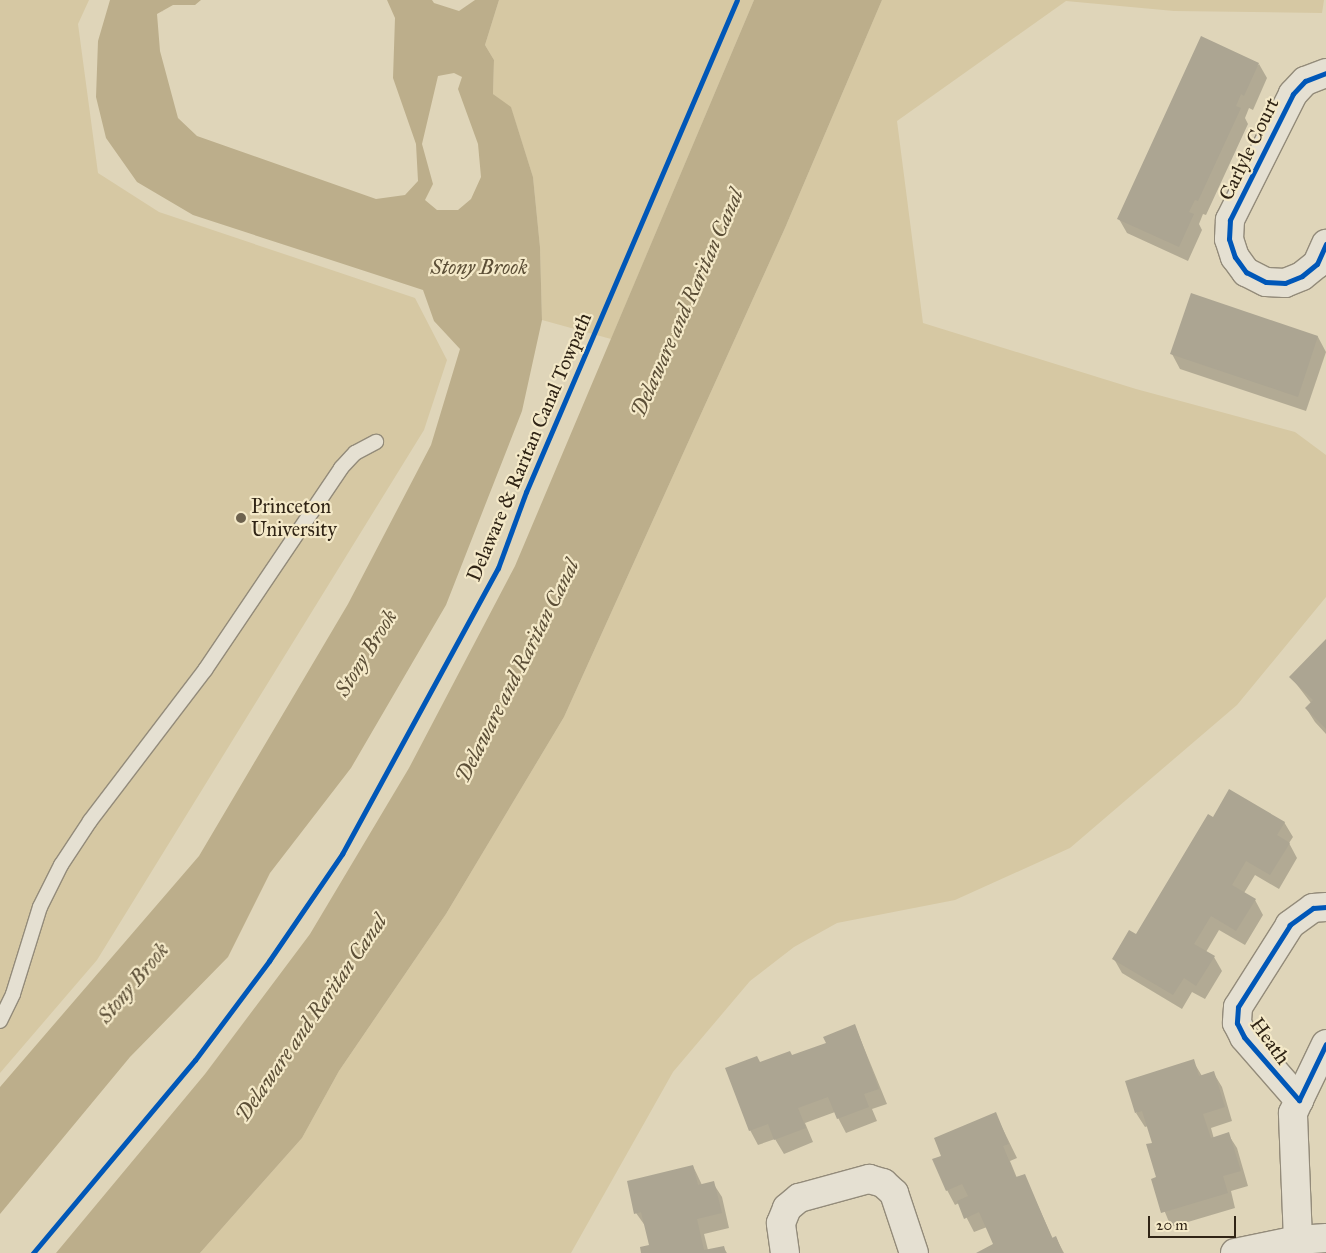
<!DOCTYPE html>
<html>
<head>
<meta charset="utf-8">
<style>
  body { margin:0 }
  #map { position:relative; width:1326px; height:1253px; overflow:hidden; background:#dfd5b9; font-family:"IM FELL Great Primer",serif }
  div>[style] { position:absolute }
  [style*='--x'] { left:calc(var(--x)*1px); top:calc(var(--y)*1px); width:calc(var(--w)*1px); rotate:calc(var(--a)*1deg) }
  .green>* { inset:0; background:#d6c8a3 }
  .water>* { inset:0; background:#bcae8b }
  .shadow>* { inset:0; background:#0003 }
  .building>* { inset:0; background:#aca592 }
  .roads { filter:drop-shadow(1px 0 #938b7a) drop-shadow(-1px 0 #938b7a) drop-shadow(0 1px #938b7a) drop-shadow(0 -1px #938b7a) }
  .lane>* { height:14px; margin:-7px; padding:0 7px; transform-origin:7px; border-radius:7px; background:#e5e0d2 }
  .street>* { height:28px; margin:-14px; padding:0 14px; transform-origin:14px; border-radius:14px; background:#e5e0d2 }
  .cycleway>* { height:5px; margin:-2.5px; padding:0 2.5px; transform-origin:2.5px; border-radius:2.5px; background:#0057b8 }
  .dots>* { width:14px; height:14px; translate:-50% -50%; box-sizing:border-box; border:2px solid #f4e9c8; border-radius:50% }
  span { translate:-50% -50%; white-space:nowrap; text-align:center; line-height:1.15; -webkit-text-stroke:4.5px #f4e9c8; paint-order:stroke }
  .street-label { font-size:20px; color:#302415 }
  .poi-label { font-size:20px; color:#302415 }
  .left { translate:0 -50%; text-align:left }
  .water-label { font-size:21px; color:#5c4f37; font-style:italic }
  .scale { position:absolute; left:1148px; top:1216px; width:88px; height:22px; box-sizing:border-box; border:2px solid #302415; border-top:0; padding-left:6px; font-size:15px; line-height:18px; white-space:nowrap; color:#302415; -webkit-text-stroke:4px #f4e9c8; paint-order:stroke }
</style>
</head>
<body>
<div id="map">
  <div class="green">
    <div style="clip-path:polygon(0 0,89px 0,78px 24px,98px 173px,159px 212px,415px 298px,447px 360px,424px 430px,97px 960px,0 1073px)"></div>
    <div style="clip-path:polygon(499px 0,754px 0,611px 339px,542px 320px,540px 247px,533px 177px,511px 108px,493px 94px,494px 60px,485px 45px)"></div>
    <div style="clip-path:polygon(882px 0,1324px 0,1322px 13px,1174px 11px,1066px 1px,897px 121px,923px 323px,1136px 389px,1295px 432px,1326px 455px,1326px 597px,1237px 705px,1070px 848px,955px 900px,837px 923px,794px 947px,750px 981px,673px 1072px,571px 1253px,200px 1253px,302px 1138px,339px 1071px,446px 914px,564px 717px,785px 228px)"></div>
  </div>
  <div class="water">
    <div style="clip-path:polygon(evenodd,110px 0,201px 0,195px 5px,173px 5px,157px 14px,160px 51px,178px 118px,197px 136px,376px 199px,405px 195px,418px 181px,416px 144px,393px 78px,395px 18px,387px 0,432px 0,434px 3px,459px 11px,475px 0,499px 0,485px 45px,494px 60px,493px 94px,511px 107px,533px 177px,540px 247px,542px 320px,522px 411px,446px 605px,351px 768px,270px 873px,228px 957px,130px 1057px,0 1214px,0 1087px,199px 856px,348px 604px,431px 445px,460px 349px,434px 321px,423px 290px,193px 215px,137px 182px,106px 138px,96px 97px,98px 41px,110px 0,454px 73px,462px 77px,458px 89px,478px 144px,481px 177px,471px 199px,458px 210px,437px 210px,425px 200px,433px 184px,422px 144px,438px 76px,454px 73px)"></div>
    <div style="clip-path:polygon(754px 0,882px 0,785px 228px,564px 717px,446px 914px,339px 1071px,302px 1138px,200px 1253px,56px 1253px,205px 1074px,310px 934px,409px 768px,515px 566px)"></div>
  </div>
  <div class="shadow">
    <div style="clip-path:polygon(1259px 64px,1267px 78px,1253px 110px,1249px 108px,1245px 118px,1248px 124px,1206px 215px,1203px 214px,1199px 224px,1202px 230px,1188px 261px,1127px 233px,1119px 219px)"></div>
    <div style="clip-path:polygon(1192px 295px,1318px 337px,1326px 352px,1306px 411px,1180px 369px,1172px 354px)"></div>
    <div style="clip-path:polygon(1326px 641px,1326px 734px,1315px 722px,1306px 708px,1311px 703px,1291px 677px)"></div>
    <div style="clip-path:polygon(1213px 818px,1284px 822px,1293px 837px,1289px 843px,1297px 858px,1279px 889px,1255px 875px,1244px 893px,1255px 900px,1263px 915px,1245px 945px,1219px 930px,1206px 952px,1214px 957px,1222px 971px,1205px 999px,1192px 992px,1182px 1009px,1122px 973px,1114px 959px,1137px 936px)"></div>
    <div style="clip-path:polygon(855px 1026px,887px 1104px,872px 1109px,877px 1121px,846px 1133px,835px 1112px,805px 1123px,813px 1142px,784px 1154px,775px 1139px,758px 1145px,750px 1130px,760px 1063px,792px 1057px,827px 1044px)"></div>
    <div style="clip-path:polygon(1193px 1061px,1202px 1076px,1213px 1072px,1222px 1087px,1232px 1121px,1211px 1128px,1214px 1139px,1228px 1134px,1237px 1148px,1248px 1186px,1231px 1191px,1235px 1208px,1171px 1227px,1152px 1180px,1158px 1178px,1154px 1143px,1148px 1126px,1145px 1127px,1136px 1113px)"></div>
    <div style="clip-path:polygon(995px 1113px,1017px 1158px,1010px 1161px,1017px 1178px,1024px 1175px,1053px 1239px,1056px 1238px,1064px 1253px,978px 1253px,995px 1245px,987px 1227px,974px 1232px,959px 1203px,955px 1205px,947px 1190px,943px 1156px)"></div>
    <div style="clip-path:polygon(693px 1166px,702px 1185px,713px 1183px,722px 1197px,729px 1228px,704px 1234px,708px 1250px,723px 1247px,727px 1253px,642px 1253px,651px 1246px,646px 1227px,636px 1213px)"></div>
  </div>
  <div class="building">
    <div style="clip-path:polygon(1201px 36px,1259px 63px,1244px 96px,1241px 94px,1236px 106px,1241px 108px,1198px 201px,1195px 200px,1189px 212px,1194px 214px,1179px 247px,1117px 219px)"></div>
    <div style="clip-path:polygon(1191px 293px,1318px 336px,1298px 397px,1170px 354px)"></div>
    <div style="clip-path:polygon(1326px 639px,1326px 729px,1305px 708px,1313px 700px,1289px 677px)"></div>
    <div style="clip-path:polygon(1229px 789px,1285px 822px,1277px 835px,1290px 843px,1270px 875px,1246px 861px,1232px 885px,1256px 899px,1236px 931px,1211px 916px,1194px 944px,1215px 956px,1196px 986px,1184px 978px,1173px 995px,1112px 959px,1129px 930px,1136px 934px,1208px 814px,1213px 817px)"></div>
    <div style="clip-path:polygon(855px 1024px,879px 1089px,864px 1094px,869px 1107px,837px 1119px,828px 1097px,798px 1108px,806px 1128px,774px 1140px,768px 1124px,749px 1131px,725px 1068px,757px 1056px,760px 1062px,790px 1051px,792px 1055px,826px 1043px,823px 1037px)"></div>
    <div style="clip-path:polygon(1194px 1059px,1199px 1076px,1214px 1071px,1225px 1107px,1203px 1114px,1211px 1138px,1229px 1132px,1241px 1171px,1223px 1176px,1228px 1193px,1161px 1213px,1151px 1179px,1156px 1177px,1146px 1144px,1152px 1143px,1142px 1111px,1135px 1113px,1125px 1081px)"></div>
    <div style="clip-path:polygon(996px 1112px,1009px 1144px,1003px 1146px,1016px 1177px,1025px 1174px,1052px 1238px,1056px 1236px,1063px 1253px,976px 1253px,993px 1244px,979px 1212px,964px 1219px,957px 1201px,968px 1196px,962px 1184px,946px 1191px,932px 1159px,941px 1156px,934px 1138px)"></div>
    <div style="clip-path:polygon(693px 1165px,698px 1185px,714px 1181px,722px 1213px,697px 1219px,704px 1250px,724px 1246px,726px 1253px,641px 1253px,640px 1247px,649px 1245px,641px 1212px,634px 1214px,627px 1181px)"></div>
  </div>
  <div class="roads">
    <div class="lane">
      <div style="--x:0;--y:1021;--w:30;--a:-64"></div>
      <div style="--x:13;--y:994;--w:91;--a:-72.8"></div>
      <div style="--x:40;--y:907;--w:47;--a:-63.4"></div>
      <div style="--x:61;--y:865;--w:53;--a:-56.6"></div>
      <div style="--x:90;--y:821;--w:190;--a:-52.7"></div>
      <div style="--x:205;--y:670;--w:244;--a:-56"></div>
      <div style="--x:341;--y:468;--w:21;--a:-47"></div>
      <div style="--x:355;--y:453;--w:24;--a:-28"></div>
    </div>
    <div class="street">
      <div style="--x:1326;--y:73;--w:22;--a:159"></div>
      <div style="--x:1305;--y:81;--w:18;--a:133"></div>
      <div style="--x:1293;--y:94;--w:141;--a:116.6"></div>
      <div style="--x:1230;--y:220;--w:19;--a:93"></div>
      <div style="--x:1229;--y:239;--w:19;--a:72"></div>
      <div style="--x:1235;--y:257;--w:19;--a:54"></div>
      <div style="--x:1246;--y:272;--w:22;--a:27"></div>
      <div style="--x:1266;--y:282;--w:19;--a:3"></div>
      <div style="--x:1285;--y:283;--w:18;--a:-22"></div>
      <div style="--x:1302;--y:276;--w:19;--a:-39"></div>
      <div style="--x:1317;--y:264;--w:22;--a:-66"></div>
      <div style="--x:1326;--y:907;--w:13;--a:176"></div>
      <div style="--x:1313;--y:908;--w:29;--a:144"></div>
      <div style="--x:1290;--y:925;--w:97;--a:122.4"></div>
      <div style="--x:1238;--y:1007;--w:16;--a:94"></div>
      <div style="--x:1237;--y:1023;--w:16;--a:63"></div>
      <div style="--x:1244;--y:1037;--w:84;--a:48.9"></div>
      <div style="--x:1299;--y:1100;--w:62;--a:-64.3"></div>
      <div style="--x:1298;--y:1240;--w:127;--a:-92.3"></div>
      <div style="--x:1293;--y:1113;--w:14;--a:-65"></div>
      <div style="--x:785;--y:1253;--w:30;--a:-98"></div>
      <div style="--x:781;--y:1223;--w:16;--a:-68"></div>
      <div style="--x:787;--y:1208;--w:16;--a:-40"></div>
      <div style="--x:799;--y:1198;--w:73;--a:-15.2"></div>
      <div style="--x:869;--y:1179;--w:15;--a:16"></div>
      <div style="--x:883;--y:1183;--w:15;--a:42"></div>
      <div style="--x:894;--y:1193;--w:63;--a:71.6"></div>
      <div style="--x:1235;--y:1253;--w:64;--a:-11.7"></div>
      <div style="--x:1298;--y:1240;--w:28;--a:-4"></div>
    </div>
  </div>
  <div class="cycleway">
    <div style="--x:1326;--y:73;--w:22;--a:159"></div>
    <div style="--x:1305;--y:81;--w:18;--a:133"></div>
    <div style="--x:1293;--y:94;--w:141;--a:116.6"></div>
    <div style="--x:1230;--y:220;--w:19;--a:93"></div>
    <div style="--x:1229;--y:239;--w:19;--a:72"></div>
    <div style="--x:1235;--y:257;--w:19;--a:54"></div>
    <div style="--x:1246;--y:272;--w:22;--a:27"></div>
    <div style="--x:1266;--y:282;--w:19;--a:3"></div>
    <div style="--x:1285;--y:283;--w:18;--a:-22"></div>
    <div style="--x:1302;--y:276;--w:19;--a:-39"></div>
    <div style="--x:1317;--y:264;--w:22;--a:-66"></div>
    <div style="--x:1326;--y:907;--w:13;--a:176"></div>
    <div style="--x:1313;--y:908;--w:29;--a:144"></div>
    <div style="--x:1290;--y:925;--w:97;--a:122.4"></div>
    <div style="--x:1238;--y:1007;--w:16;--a:94"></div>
    <div style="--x:1237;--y:1023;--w:16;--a:63"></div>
    <div style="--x:1244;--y:1037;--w:84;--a:48.9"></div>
    <div style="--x:1299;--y:1100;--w:62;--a:-64.3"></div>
    <div style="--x:33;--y:1253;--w:252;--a:-50"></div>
    <div style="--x:195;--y:1060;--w:124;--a:-53.2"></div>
    <div style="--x:269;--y:961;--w:130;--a:-55.7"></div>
    <div style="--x:342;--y:854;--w:326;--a:-61.4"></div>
    <div style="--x:498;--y:568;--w:81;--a:-69.8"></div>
    <div style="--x:526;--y:492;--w:535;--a:-66.79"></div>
  </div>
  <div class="dots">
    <div style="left:241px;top:518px;background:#6d624e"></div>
  </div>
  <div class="street-label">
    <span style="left:1249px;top:149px;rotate:-64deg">Carlyle Court</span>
    <span style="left:529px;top:447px;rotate:-67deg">Delaware &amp; Raritan Canal Towpath</span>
    <span style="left:1270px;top:1041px;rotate:54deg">Heath</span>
  </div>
  <div class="poi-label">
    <span class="left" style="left:251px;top:518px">Princeton<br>University</span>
  </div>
  <div class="water-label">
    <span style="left:479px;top:267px">Stony Brook</span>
    <span style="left:687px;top:303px;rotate:-66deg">Delaware and Raritan Canal</span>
    <span style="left:366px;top:653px;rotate:-58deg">Stony Brook</span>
    <span style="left:517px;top:671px;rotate:-63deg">Delaware and Raritan Canal</span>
    <span style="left:133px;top:983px;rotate:-50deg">Stony Brook</span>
    <span style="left:311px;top:1018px;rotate:-55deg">Delaware and Raritan Canal</span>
  </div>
  <div class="scale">20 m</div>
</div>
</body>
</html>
